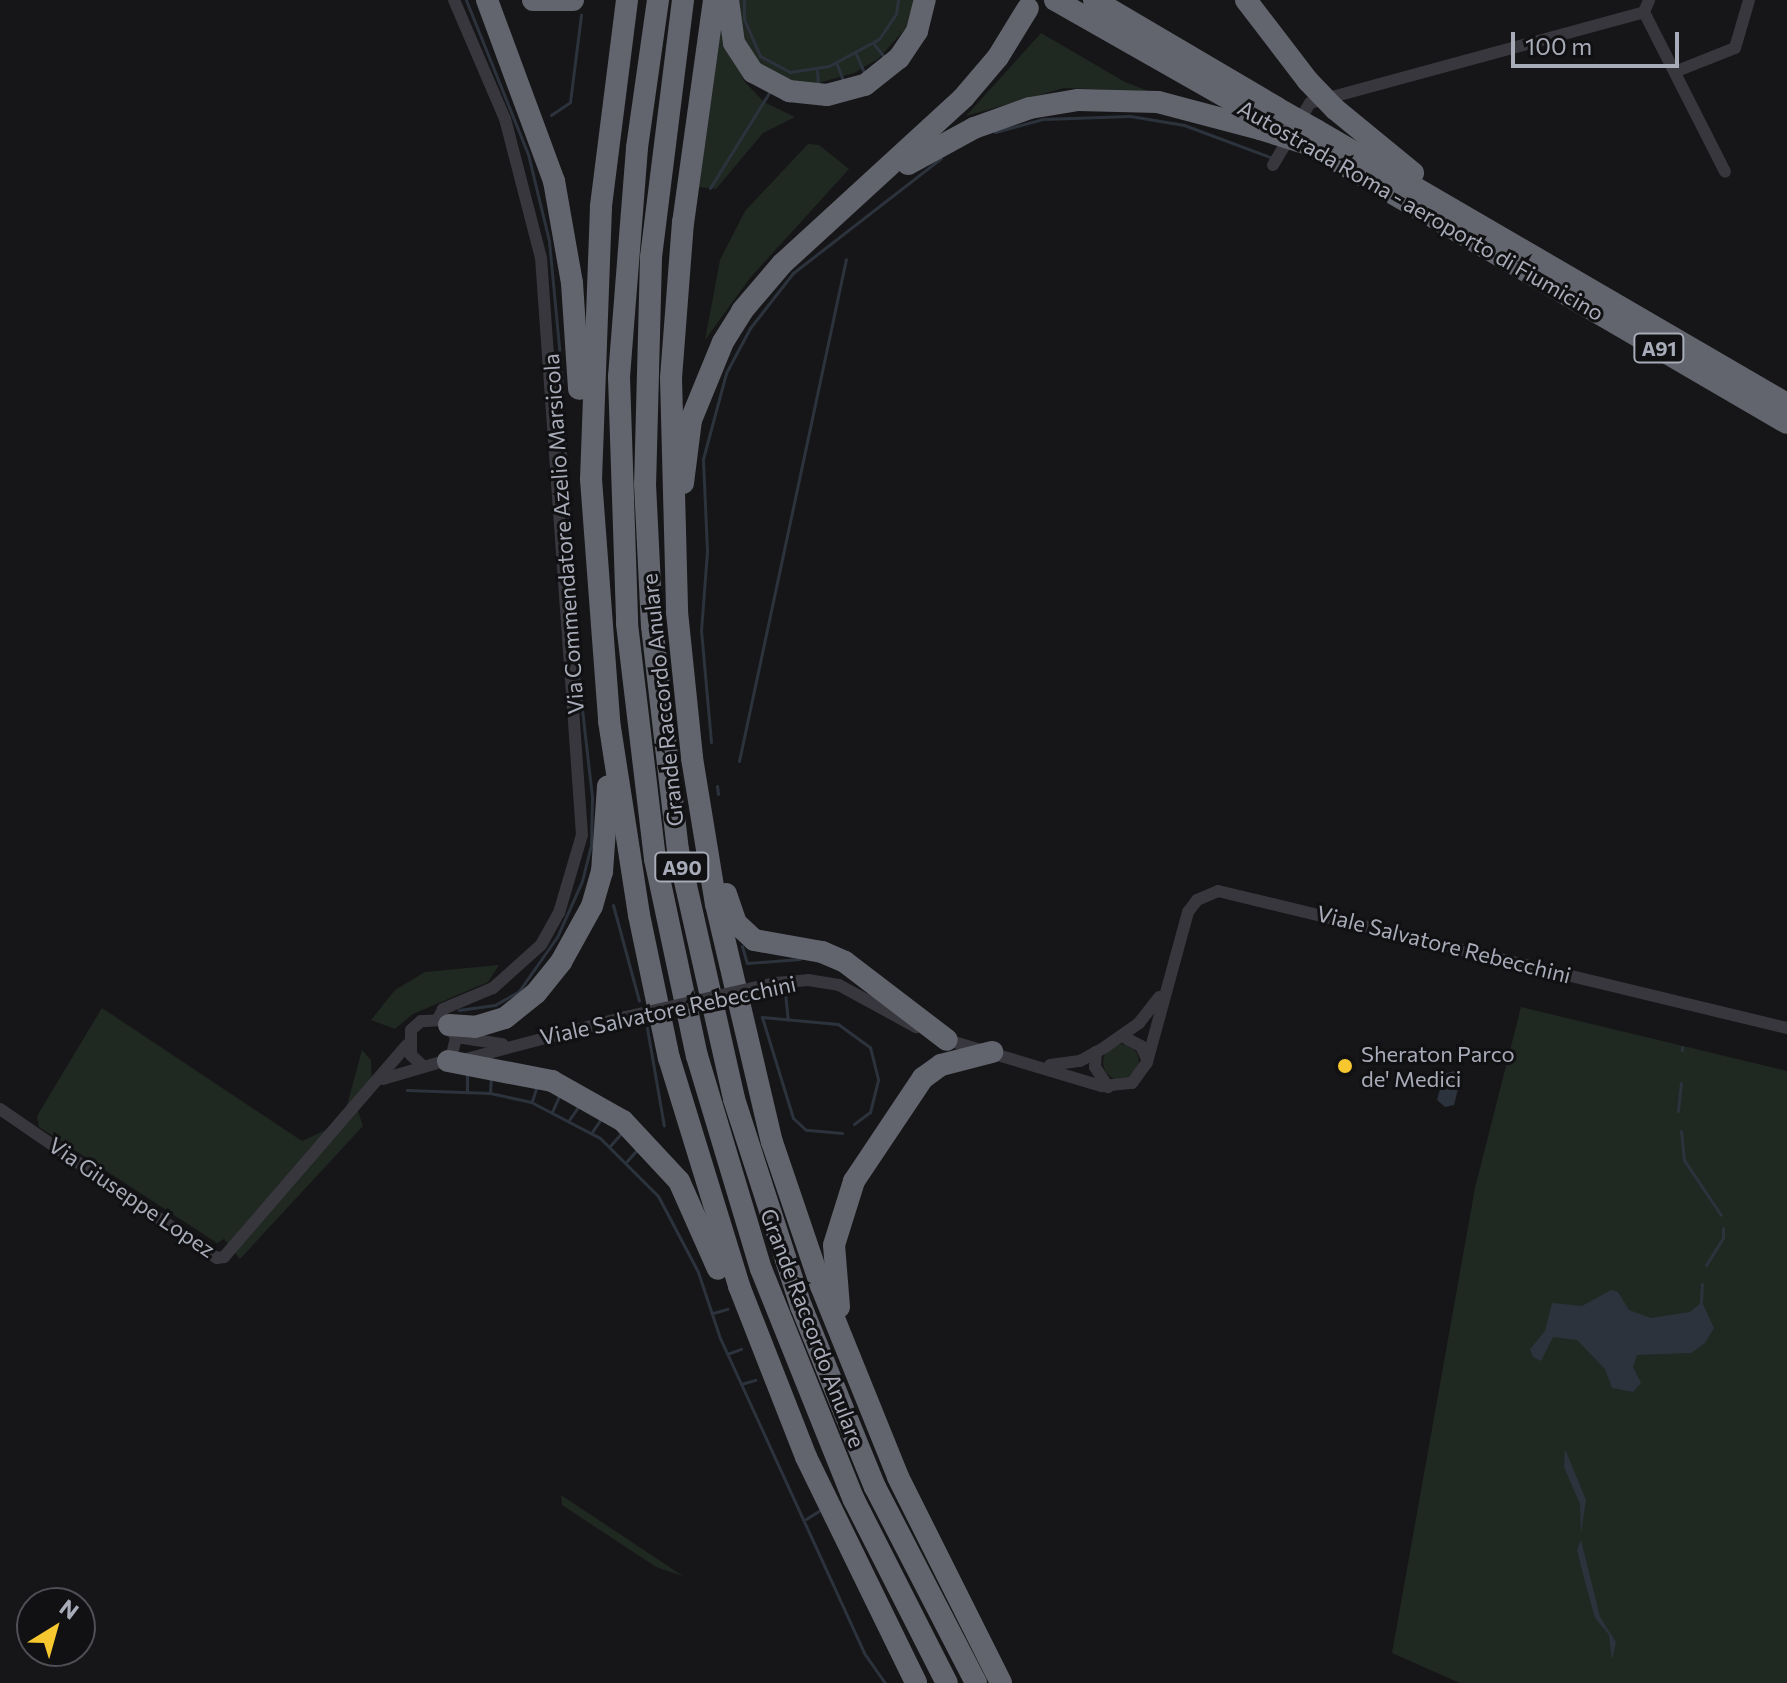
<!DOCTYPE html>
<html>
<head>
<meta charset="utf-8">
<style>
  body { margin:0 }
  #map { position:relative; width:1787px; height:1683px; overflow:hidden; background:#161618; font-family:Commissioner,sans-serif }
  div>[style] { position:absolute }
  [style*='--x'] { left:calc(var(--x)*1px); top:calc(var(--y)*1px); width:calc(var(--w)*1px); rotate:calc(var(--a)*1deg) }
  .green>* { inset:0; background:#202822 }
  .round { border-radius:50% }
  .water>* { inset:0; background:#2c333d }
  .stream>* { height:3px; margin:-1.5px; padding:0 1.5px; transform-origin:1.5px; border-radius:1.5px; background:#2c333d }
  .minor>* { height:12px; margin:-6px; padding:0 6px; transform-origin:6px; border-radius:6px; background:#37373d }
  .motorway>* { height:22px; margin:-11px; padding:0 11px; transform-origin:11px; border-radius:11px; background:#63656e }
  .minor-bridge>* { height:12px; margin:-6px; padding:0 6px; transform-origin:6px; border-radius:6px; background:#37373d }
  .motorway-bridge>* { height:22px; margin:-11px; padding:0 11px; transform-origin:11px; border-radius:11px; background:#63656e }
  .dots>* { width:22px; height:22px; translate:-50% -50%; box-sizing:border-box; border:4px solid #111113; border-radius:50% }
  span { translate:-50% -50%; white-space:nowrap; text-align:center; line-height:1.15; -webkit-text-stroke:6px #111113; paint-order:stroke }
  .shield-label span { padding:2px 6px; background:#111113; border:2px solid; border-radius:6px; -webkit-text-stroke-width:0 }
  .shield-label { font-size:20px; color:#a8abb8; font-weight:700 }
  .street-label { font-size:22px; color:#a8abb8 }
  .poi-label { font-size:22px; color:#a8abb8 }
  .left { translate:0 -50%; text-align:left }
  .north { position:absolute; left:16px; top:1587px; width:80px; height:80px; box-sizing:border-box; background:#111113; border:2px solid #4d4f55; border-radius:50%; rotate:37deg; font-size:22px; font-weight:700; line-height:32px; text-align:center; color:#a8abb8 }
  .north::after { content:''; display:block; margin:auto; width:28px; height:36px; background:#f7c72f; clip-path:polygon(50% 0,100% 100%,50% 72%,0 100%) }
  .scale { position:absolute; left:1511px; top:32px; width:168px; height:36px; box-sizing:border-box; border:4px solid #a8abb8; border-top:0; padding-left:10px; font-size:24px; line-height:28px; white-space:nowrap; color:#a8abb8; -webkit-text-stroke:6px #111113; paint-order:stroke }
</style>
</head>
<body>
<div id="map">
  <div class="green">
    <div style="clip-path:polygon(733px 0,917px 0,907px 27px,878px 59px,854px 73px,811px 85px,782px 80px,747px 53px)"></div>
    <div style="clip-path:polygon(720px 21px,744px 81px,764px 102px,795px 117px,763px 133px,716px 189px,699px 187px)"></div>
    <div style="clip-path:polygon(1041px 33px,1125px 82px,1148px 91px,1064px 88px,966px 116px)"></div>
    <div style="clip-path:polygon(808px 144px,819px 145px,849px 169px,750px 278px,705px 340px,720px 260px,745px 211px)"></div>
    <div style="clip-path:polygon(499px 965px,488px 982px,413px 1014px,395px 1029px,371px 1020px,395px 990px,425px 972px)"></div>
    <div style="clip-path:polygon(1521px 1007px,1787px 1071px,1787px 1683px,1460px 1683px,1392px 1653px,1475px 1188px)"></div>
    <div style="clip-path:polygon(102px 1008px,302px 1141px,330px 1128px,346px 1109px,362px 1050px,371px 1060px,372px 1086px,356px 1105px,363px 1126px,240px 1259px,224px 1239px,217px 1243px,39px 1127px,37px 1116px)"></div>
    <div class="round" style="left:1103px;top:1044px;width:36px;height:36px"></div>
    <div style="clip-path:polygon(561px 1495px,683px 1576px,656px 1567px,562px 1505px)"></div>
  </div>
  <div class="water">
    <div style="clip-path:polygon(1454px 1071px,1461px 1077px,1454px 1105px,1445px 1107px,1437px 1100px,1444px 1074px)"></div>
    <div style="clip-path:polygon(1611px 1290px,1618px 1292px,1629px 1310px,1651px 1318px,1690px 1312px,1702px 1302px,1714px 1328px,1705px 1343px,1691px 1353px,1637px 1355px,1633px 1367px,1641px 1383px,1633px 1392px,1612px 1388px,1605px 1369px,1577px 1340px,1553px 1337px,1541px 1361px,1533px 1357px,1530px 1349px,1545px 1331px,1552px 1303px,1582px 1306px)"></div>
    <div style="clip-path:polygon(1565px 1449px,1586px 1500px,1581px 1534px,1580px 1504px,1564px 1467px)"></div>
    <div style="clip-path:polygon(1581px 1540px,1600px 1617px,1616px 1642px,1612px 1660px,1609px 1635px,1595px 1618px,1584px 1578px,1577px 1550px)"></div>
  </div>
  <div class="stream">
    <div style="--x:466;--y:0;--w:166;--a:68.1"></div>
    <div style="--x:528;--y:154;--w:89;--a:76.4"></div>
    <div style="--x:549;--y:241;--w:129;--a:84.6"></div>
    <div style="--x:561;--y:369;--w:262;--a:87.2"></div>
    <div style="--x:744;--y:0;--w:19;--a:90"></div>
    <div style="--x:744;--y:19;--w:40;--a:66.6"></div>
    <div style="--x:760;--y:56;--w:34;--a:28"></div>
    <div style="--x:790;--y:72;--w:39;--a:-9"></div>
    <div style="--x:829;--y:66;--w:57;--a:-28.4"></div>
    <div style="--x:879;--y:39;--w:30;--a:-56"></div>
    <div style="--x:896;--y:14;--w:14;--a:-82"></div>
    <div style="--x:873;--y:43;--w:19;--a:51"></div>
    <div style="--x:856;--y:54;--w:20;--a:66"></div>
    <div style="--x:836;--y:62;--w:19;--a:69"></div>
    <div style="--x:817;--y:71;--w:16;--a:86"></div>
    <div style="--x:551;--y:115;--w:23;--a:-34"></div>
    <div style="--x:570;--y:102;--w:88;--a:-82.8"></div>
    <div style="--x:995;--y:132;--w:50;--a:-15.2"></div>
    <div style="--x:1043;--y:119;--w:87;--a:-2"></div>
    <div style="--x:1130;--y:116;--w:55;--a:9.5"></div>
    <div style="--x:1184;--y:125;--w:92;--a:20.4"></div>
    <div style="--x:710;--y:188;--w:112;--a:-58.2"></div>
    <div style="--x:711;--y:742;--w:111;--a:-95.1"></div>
    <div style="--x:701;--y:631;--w:80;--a:-85.7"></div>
    <div style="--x:707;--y:551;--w:92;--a:-92.5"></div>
    <div style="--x:703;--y:459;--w:89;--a:-75"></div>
    <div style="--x:726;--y:373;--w:51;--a:-61.9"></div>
    <div style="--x:750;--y:328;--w:70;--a:-52"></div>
    <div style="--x:793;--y:273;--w:187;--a:-37.8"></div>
    <div style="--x:739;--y:761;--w:513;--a:-77.97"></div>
    <div style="--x:717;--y:786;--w:8;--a:83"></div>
    <div style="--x:613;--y:905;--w:99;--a:74.8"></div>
    <div style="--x:742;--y:946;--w:18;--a:74"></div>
    <div style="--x:747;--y:963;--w:53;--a:-4.3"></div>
    <div style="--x:785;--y:993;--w:27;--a:84"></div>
    <div style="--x:459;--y:1010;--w:36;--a:-8"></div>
    <div style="--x:495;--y:1005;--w:28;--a:-30"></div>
    <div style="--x:519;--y:991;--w:66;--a:-54.9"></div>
    <div style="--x:557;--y:937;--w:61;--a:-65.9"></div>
    <div style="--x:582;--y:881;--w:36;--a:-76"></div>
    <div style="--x:591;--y:846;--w:49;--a:-88.8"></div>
    <div style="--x:592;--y:797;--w:151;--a:-96.5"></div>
    <div style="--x:647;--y:1028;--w:99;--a:80.2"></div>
    <div style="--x:1682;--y:1050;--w:3;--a:-90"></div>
    <div style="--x:407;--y:1090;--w:83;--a:2.1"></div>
    <div style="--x:490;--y:1093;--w:42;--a:12.4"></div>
    <div style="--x:531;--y:1102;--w:78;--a:27.6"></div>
    <div style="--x:600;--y:1138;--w:82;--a:45"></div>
    <div style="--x:658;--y:1196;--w:86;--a:62.2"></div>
    <div style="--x:698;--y:1272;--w:70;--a:71.6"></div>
    <div style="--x:720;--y:1338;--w:346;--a:65.4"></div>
    <div style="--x:864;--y:1653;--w:37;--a:55"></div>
    <div style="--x:467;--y:1092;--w:16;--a:-90"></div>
    <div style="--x:490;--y:1093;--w:17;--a:-87"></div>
    <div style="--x:532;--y:1101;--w:16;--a:-72"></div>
    <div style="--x:1678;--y:1111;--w:28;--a:-84"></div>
    <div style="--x:552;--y:1112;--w:20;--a:-66"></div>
    <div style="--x:569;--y:1120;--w:16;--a:-55"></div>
    <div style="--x:1681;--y:1131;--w:29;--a:84"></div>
    <div style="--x:1684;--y:1160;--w:66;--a:56.1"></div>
    <div style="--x:592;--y:1132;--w:14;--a:-56"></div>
    <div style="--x:842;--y:1133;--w:36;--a:-175"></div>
    <div style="--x:806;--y:1130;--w:18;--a:-137"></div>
    <div style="--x:793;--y:1118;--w:106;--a:-107.1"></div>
    <div style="--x:762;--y:1017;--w:76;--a:5.3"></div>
    <div style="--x:838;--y:1024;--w:39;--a:36"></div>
    <div style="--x:870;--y:1047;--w:34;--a:76"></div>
    <div style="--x:878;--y:1080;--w:33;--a:104"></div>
    <div style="--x:870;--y:1112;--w:20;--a:143"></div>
    <div style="--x:610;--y:1146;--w:18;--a:-49"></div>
    <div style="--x:627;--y:1161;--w:15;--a:-48"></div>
    <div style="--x:1706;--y:1265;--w:32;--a:-58"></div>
    <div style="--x:1723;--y:1238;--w:10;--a:-90"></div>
    <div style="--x:1701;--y:1302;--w:18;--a:-87"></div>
    <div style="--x:713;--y:1313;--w:15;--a:-16"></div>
    <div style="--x:727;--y:1354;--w:15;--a:-20"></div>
    <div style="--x:741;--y:1384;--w:15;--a:-16"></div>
    <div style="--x:806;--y:1519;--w:15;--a:-32"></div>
  </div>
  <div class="minor">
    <div style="--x:1644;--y:12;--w:179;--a:63.1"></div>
    <div style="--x:1677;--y:71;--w:62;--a:-21.6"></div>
    <div style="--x:1735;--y:48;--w:50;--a:-73.7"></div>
    <div style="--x:1273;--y:165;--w:72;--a:-59.2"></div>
    <div style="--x:1310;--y:103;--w:346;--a:-15.2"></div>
    <div style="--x:1644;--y:12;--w:13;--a:-67"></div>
    <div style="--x:775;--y:983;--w:33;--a:-5"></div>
    <div style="--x:808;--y:980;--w:31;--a:9"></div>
    <div style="--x:839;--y:985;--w:88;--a:28.6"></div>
    <div style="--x:438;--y:1019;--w:11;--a:-63"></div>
    <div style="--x:443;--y:1009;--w:54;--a:-22.8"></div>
    <div style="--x:493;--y:988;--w:64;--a:-41.9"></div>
    <div style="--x:541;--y:945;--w:37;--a:-61"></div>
    <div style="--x:559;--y:913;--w:81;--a:-73.6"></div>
    <div style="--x:582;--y:835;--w:578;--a:-94.06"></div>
    <div style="--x:541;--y:258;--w:144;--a:-104.5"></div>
    <div style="--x:505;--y:119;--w:129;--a:-113.2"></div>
    <div style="--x:1122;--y:1036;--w:21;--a:28"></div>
    <div style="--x:1141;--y:1046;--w:14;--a:65"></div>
    <div style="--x:456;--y:1037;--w:47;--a:8.7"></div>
    <div style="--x:944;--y:1039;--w:165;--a:16.6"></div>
    <div style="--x:1102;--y:1086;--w:30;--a:-6"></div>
    <div style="--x:1132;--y:1083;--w:26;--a:-54"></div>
    <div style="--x:1147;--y:1062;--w:156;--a:-74.7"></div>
    <div style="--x:1188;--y:912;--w:15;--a:-53"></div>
    <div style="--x:1197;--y:900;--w:23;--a:-23"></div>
    <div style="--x:1218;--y:891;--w:585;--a:13.54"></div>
    <div style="--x:1096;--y:1052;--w:15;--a:94"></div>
    <div style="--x:1095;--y:1067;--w:24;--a:57"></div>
    <div style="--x:466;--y:1059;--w:160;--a:-14.8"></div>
    <div style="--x:1050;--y:1065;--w:30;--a:-8"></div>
    <div style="--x:1080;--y:1061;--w:29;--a:-29"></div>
    <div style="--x:1105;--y:1047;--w:42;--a:-35.2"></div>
    <div style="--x:1139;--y:1023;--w:33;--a:-52"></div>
    <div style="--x:383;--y:1079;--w:71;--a:-16.4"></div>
    <div style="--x:451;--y:1059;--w:23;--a:-77"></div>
    <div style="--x:456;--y:1037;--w:21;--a:-127"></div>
    <div style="--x:443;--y:1020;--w:22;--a:177"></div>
    <div style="--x:421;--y:1021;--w:13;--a:138"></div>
    <div style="--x:411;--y:1030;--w:25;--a:90"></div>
    <div style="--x:411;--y:1055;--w:16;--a:43"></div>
    <div style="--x:0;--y:1109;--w:263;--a:34.5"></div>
    <div style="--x:217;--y:1258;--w:7;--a:-8"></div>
    <div style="--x:224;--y:1257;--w:280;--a:-49.2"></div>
  </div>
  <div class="motorway">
    <div style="--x:487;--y:0;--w:193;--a:69.7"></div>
    <div style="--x:554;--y:181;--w:104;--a:80"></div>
    <div style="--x:572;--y:283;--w:106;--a:86.2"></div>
    <div style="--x:533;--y:0;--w:40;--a:0"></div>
    <div style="--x:627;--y:0;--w:209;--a:97.2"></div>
    <div style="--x:601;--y:207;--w:272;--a:92.1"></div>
    <div style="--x:591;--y:479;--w:243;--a:85.7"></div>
    <div style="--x:609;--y:721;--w:196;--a:81.2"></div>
    <div style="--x:639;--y:915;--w:146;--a:78.2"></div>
    <div style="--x:669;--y:1058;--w:239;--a:72.9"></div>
    <div style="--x:739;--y:1286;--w:184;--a:68.6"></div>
    <div style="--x:806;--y:1457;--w:251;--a:64"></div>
    <div style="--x:658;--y:0;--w:149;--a:98.1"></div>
    <div style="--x:637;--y:148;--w:230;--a:94.5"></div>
    <div style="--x:619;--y:377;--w:247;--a:88.1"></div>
    <div style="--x:627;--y:624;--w:237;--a:83.2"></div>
    <div style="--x:655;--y:859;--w:201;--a:78"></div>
    <div style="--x:697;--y:1056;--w:222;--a:73.3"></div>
    <div style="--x:761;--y:1269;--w:249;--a:68.1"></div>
    <div style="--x:854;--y:1500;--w:205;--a:63.1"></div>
    <div style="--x:683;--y:0;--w:260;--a:97.1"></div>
    <div style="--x:651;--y:258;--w:226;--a:91.5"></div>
    <div style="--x:645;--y:484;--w:142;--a:87.2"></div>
    <div style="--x:652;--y:626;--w:226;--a:83.4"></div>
    <div style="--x:678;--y:850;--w:255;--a:77.3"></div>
    <div style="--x:734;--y:1099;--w:218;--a:72.1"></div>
    <div style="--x:801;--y:1306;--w:196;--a:67.8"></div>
    <div style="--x:875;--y:1487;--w:220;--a:62.7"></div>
    <div style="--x:714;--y:0;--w:224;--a:97.9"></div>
    <div style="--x:683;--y:222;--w:156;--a:94.4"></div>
    <div style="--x:671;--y:378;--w:234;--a:88.5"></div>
    <div style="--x:677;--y:612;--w:147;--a:84.1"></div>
    <div style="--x:692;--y:758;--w:148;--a:80.7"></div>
    <div style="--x:716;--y:904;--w:244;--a:76.8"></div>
    <div style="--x:772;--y:1142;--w:152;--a:71.2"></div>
    <div style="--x:821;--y:1286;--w:206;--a:68"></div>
    <div style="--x:898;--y:1477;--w:230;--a:63.4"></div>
    <div style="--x:728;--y:0;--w:43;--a:82.1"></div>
    <div style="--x:734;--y:43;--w:35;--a:57"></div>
    <div style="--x:753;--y:72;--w:41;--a:27.8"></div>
    <div style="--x:789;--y:91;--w:38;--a:6"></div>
    <div style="--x:827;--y:95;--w:39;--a:-15"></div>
    <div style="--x:865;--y:85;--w:43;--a:-38.5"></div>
    <div style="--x:899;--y:58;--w:32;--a:-56"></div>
    <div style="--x:917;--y:31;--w:32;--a:-76"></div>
    <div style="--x:1055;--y:0;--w:245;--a:29.6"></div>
    <div style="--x:1094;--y:0;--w:212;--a:30.5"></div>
    <div style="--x:1246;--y:0;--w:102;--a:52.6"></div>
    <div style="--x:1335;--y:109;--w:101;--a:39.4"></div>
    <div style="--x:1316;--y:130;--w:545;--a:30.19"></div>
    <div style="--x:1308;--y:144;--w:554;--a:30.22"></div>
    <div style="--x:908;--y:164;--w:75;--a:-28.6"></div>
    <div style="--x:974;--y:128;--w:59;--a:-19.7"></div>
    <div style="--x:1030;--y:108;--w:49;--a:-9.5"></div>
    <div style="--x:1078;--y:100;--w:80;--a:1.4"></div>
    <div style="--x:1158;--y:102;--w:106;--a:14.8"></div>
    <div style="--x:683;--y:483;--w:64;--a:-82.8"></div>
    <div style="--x:691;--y:420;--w:84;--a:-67.7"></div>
    <div style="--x:723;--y:342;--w:36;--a:-58"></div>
    <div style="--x:742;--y:311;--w:62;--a:-49.6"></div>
    <div style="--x:782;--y:264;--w:247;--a:-42.5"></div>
    <div style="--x:964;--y:97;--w:52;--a:-49.6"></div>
    <div style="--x:998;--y:57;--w:57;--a:-58.5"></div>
    <div style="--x:726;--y:894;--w:31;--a:71"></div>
    <div style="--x:736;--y:923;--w:25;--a:43"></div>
    <div style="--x:754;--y:940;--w:69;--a:10"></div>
    <div style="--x:822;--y:952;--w:25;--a:23"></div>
    <div style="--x:845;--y:962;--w:128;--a:37.4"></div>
    <div style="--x:449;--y:1025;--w:26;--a:4"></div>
    <div style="--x:475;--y:1027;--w:31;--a:-17"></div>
    <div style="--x:505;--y:1018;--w:40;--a:-39"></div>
    <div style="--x:536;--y:993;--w:40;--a:-51"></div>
    <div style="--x:561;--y:962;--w:64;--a:-61"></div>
    <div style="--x:592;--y:906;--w:35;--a:-74"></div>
    <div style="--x:602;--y:872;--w:86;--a:-86"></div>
    <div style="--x:448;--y:1061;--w:106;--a:10.9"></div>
    <div style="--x:552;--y:1081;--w:81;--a:29.4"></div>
    <div style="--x:623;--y:1121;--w:82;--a:47"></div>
    <div style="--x:679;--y:1181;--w:96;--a:66.1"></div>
    <div style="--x:839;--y:1307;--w:62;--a:-94.6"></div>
    <div style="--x:834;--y:1245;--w:67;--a:-72.6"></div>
    <div style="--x:854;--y:1181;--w:124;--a:-56.2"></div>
    <div style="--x:923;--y:1078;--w:22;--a:-36"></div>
    <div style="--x:941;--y:1065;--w:53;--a:-14.3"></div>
  </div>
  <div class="minor-bridge">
    <div style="--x:621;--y:1018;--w:158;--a:-12.8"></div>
  </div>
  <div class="motorway-bridge">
    <div style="--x:1308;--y:81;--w:39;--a:46"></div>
    <div style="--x:1277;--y:108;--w:45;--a:29.4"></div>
    <div style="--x:1260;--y:129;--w:50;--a:17.4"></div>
  </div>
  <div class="dots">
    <div style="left:1345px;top:1066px;background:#f7c72f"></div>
  </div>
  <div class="shield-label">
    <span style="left:1659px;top:348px">A91</span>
    <span style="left:682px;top:867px">A90</span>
  </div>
  <div class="street-label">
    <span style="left:1421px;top:210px;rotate:30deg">Autostrada Roma - aeroporto di Fiumicino</span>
    <span style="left:563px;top:534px;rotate:-94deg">Via Commendatore Azelio Marsicola</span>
    <span style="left:662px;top:700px;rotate:-96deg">Grande Raccordo Anulare</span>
    <span style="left:1444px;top:944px;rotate:14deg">Viale Salvatore Rebecchini</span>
    <span style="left:668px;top:1010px;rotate:-12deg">Viale Salvatore Rebecchini</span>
    <span style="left:132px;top:1197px;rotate:34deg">Via Giuseppe Lopez</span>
    <span style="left:813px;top:1328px;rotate:69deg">Grande Raccordo Anulare</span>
  </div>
  <div class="poi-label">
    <span class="left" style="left:1361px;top:1066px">Sheraton Parco<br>de' Medici</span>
  </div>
  <div class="north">N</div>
  <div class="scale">100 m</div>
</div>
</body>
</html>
